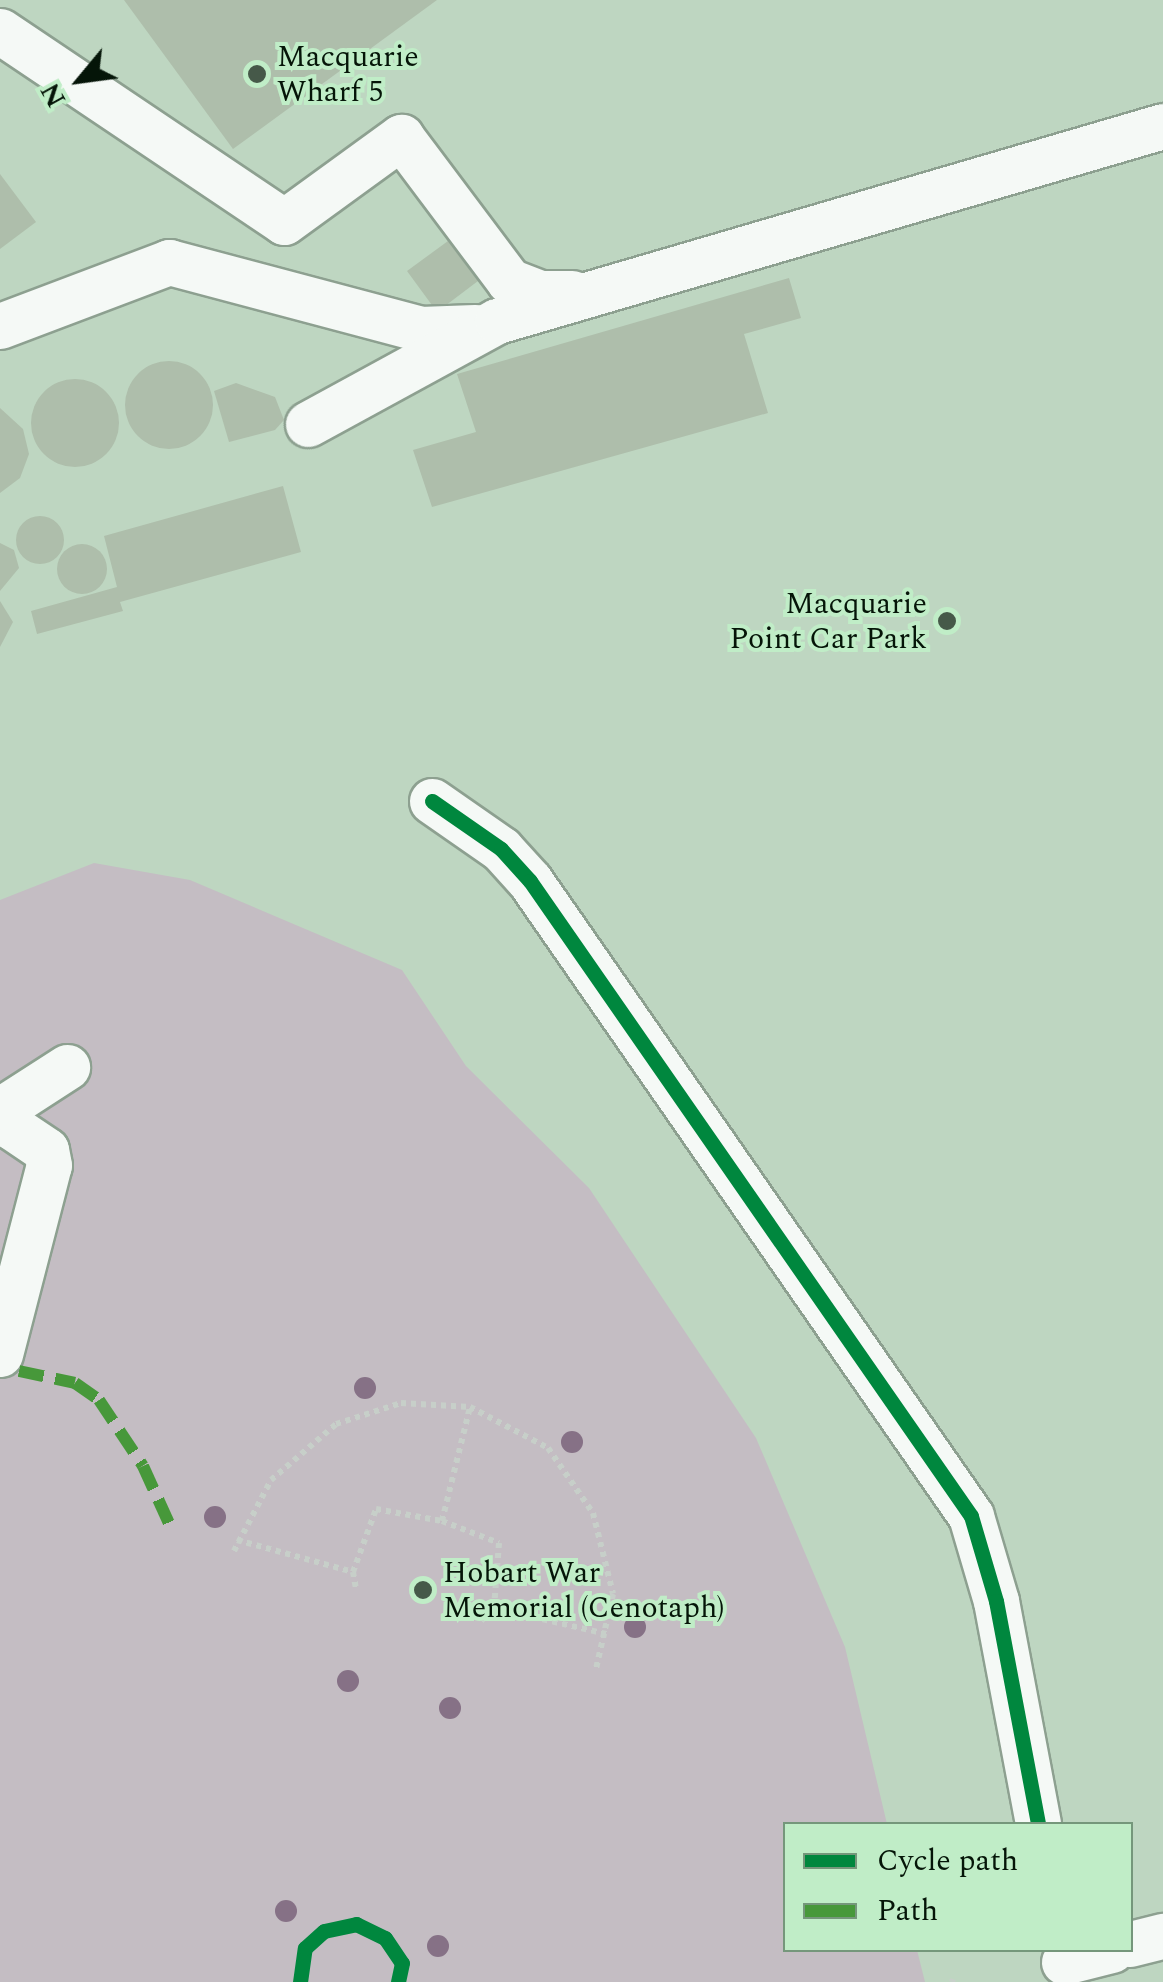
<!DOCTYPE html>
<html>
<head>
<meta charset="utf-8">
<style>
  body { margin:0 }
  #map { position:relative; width:1163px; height:1982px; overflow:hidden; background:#bed6c1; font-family:Spectral,serif }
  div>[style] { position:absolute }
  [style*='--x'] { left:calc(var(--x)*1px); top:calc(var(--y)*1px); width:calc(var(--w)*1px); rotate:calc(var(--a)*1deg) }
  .green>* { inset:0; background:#c4bdc3 }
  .building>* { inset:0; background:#aebeab }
  .round { border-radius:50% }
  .path>* { height:6px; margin-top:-3px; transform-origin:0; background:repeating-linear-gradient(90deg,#c7cfc9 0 5px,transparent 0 10px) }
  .roads { filter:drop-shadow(2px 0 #8da090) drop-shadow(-2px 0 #8da090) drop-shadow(0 2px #8da090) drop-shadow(0 -2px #8da090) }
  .minor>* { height:45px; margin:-22.5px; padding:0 22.5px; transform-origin:22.5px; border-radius:22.5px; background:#f5f9f6 }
  .quiet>* { height:12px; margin-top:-6px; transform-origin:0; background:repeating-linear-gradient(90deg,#47983a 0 25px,transparent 0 37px) }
  .cycleway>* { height:15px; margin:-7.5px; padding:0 7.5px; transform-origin:7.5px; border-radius:7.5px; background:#00873e }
  .trees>* { width:22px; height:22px; margin:-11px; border-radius:50%; background:#867186 }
  .dots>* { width:28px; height:28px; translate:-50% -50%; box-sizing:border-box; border:5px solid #c0edc7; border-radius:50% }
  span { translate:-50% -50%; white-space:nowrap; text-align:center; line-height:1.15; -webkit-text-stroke:8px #c0edc7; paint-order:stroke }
  .poi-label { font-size:30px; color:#051508 }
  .left { translate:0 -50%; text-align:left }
  .right { translate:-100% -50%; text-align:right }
  .legend { position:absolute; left:783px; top:1822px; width:350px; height:130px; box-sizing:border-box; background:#c0edc7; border:2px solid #75977b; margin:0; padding:12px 18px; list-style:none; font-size:30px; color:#051508 }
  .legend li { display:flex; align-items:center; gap:20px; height:50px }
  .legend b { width:50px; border:2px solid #75977b }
  .north { position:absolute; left:30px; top:30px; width:100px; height:100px; -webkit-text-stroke:8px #c0edc7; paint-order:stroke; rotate:241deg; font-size:28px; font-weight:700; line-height:40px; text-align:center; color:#051508 }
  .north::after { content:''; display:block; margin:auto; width:35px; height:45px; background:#051508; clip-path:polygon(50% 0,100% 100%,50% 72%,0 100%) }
</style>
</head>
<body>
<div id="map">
  <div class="green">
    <div style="clip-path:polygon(94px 863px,190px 880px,402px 970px,466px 1066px,589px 1188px,756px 1438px,845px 1647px,887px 1824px,786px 1824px,786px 1950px,917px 1950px,925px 1982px,0 1982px,0 900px)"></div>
  </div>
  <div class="building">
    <div style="clip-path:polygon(124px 0,437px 0,233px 149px)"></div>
    <div style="clip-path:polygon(0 174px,36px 222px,0 249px)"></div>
    <div style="clip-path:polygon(448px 241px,478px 281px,437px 312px,407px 271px)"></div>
    <div style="clip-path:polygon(789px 278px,801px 318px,744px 334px,768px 413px,432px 507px,413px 450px,476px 432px,457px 374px)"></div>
    <div class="round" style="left:125px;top:361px;width:88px;height:88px"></div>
    <div class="round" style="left:31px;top:379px;width:88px;height:88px"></div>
    <div style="clip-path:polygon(236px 383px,275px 397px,284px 420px,275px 430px,229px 442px,214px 391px)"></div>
    <div style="clip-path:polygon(0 408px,23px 429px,29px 454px,20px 478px,0 493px)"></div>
    <div style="clip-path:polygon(283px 486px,301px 552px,120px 602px,123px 611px,37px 634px,31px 611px,117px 587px,104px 536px)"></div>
    <div class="round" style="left:16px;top:516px;width:48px;height:48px"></div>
    <div style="clip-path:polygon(0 543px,14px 550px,19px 568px,0 591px)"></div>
    <div class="round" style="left:57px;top:544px;width:50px;height:50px"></div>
    <div style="clip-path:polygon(0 601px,13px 622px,0 647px)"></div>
  </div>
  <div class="path">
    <div style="--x:442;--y:1521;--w:117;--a:-76.2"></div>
    <div style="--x:237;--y:1540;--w:120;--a:15.4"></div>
    <div style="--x:353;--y:1572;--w:67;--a:-69.9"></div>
    <div style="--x:376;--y:1509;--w:67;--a:10.3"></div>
    <div style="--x:442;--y:1521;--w:61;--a:21.1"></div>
    <div style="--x:499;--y:1543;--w:65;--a:94.4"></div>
    <div style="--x:494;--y:1608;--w:116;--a:13"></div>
    <div style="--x:234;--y:1551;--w:80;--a:-62.5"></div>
    <div style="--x:271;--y:1480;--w:86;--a:-40.7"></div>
    <div style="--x:336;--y:1424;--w:68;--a:-17.9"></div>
    <div style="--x:401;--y:1403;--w:69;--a:3.3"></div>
    <div style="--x:470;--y:1407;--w:88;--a:27.7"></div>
    <div style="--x:548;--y:1448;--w:79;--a:55.3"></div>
    <div style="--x:593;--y:1513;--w:83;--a:76.1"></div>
    <div style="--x:613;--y:1594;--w:77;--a:102.8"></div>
    <div style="--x:353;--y:1572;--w:17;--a:80"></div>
    <div style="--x:481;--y:1621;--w:18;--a:-45"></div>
    <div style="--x:952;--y:1982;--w:3;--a:-72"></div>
  </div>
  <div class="roads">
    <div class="minor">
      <div style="--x:0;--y:31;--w:342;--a:33.9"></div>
      <div style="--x:284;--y:222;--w:145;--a:-36"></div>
      <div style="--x:401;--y:137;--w:180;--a:53.1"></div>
      <div style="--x:509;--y:281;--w:34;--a:21"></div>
      <div style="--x:541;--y:293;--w:31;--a:0"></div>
      <div style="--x:0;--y:326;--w:181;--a:-20.7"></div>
      <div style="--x:169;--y:262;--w:260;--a:14.9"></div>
      <div style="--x:420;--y:329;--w:55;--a:-2.1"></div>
      <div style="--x:308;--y:424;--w:215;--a:-28.6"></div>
      <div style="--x:497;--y:321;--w:694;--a:-16.32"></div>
      <div style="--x:432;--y:801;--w:84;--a:34.8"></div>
      <div style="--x:501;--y:849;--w:43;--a:47.8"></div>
      <div style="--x:530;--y:881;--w:773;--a:55.22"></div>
      <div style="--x:971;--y:1516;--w:89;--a:73.6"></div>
      <div style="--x:996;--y:1601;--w:227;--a:79.3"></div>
      <div style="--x:0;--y:1354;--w:195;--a:-75.5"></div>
      <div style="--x:49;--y:1165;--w:15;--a:-101"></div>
      <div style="--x:46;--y:1150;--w:41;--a:-145.9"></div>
      <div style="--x:12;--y:1127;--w:21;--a:-109"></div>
      <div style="--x:5;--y:1107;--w:74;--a:-32.8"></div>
      <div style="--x:1130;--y:1944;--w:34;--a:-14"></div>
      <div style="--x:1064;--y:1962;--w:49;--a:-14.3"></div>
    </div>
  </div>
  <div class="quiet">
    <div style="--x:19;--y:1371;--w:57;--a:12.1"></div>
    <div style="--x:75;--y:1383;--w:29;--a:35"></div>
    <div style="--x:99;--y:1400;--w:79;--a:56.3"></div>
    <div style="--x:143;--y:1466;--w:72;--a:65.6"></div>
  </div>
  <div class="cycleway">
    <div style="--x:432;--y:801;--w:84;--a:34.8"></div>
    <div style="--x:501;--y:849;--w:43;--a:47.8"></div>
    <div style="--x:530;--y:881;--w:773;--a:55.22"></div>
    <div style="--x:971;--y:1516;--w:89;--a:73.6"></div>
    <div style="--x:996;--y:1601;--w:227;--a:79.3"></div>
    <div style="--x:300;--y:1982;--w:34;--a:-82"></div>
    <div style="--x:305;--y:1948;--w:25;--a:-42"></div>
    <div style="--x:324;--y:1931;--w:33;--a:-12"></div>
    <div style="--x:356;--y:1924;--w:32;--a:26"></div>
    <div style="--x:385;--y:1938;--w:30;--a:56"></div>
    <div style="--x:402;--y:1963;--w:19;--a:102"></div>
  </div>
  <div class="trees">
    <div style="left:365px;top:1388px"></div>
    <div style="left:572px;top:1442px"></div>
    <div style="left:215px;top:1517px"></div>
    <div style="left:635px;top:1627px"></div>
    <div style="left:348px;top:1681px"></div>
    <div style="left:450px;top:1708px"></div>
    <div style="left:286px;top:1911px"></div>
    <div style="left:438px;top:1946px"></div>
  </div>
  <div class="dots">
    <div style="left:257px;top:74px;background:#465949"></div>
    <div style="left:947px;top:621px;background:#465949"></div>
    <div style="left:423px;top:1590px;background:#465949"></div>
  </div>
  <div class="poi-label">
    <span class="left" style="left:277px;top:74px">Macquarie<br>Wharf 5</span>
    <span class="right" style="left:927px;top:621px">Macquarie<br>Point Car Park</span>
    <span class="left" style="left:443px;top:1590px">Hobart War<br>Memorial (Cenotaph)</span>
  </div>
  <ul class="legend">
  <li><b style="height:12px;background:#00873e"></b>Cycle path</li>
  <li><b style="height:12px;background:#47983a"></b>Path</li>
  </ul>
  <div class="north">N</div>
</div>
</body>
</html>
